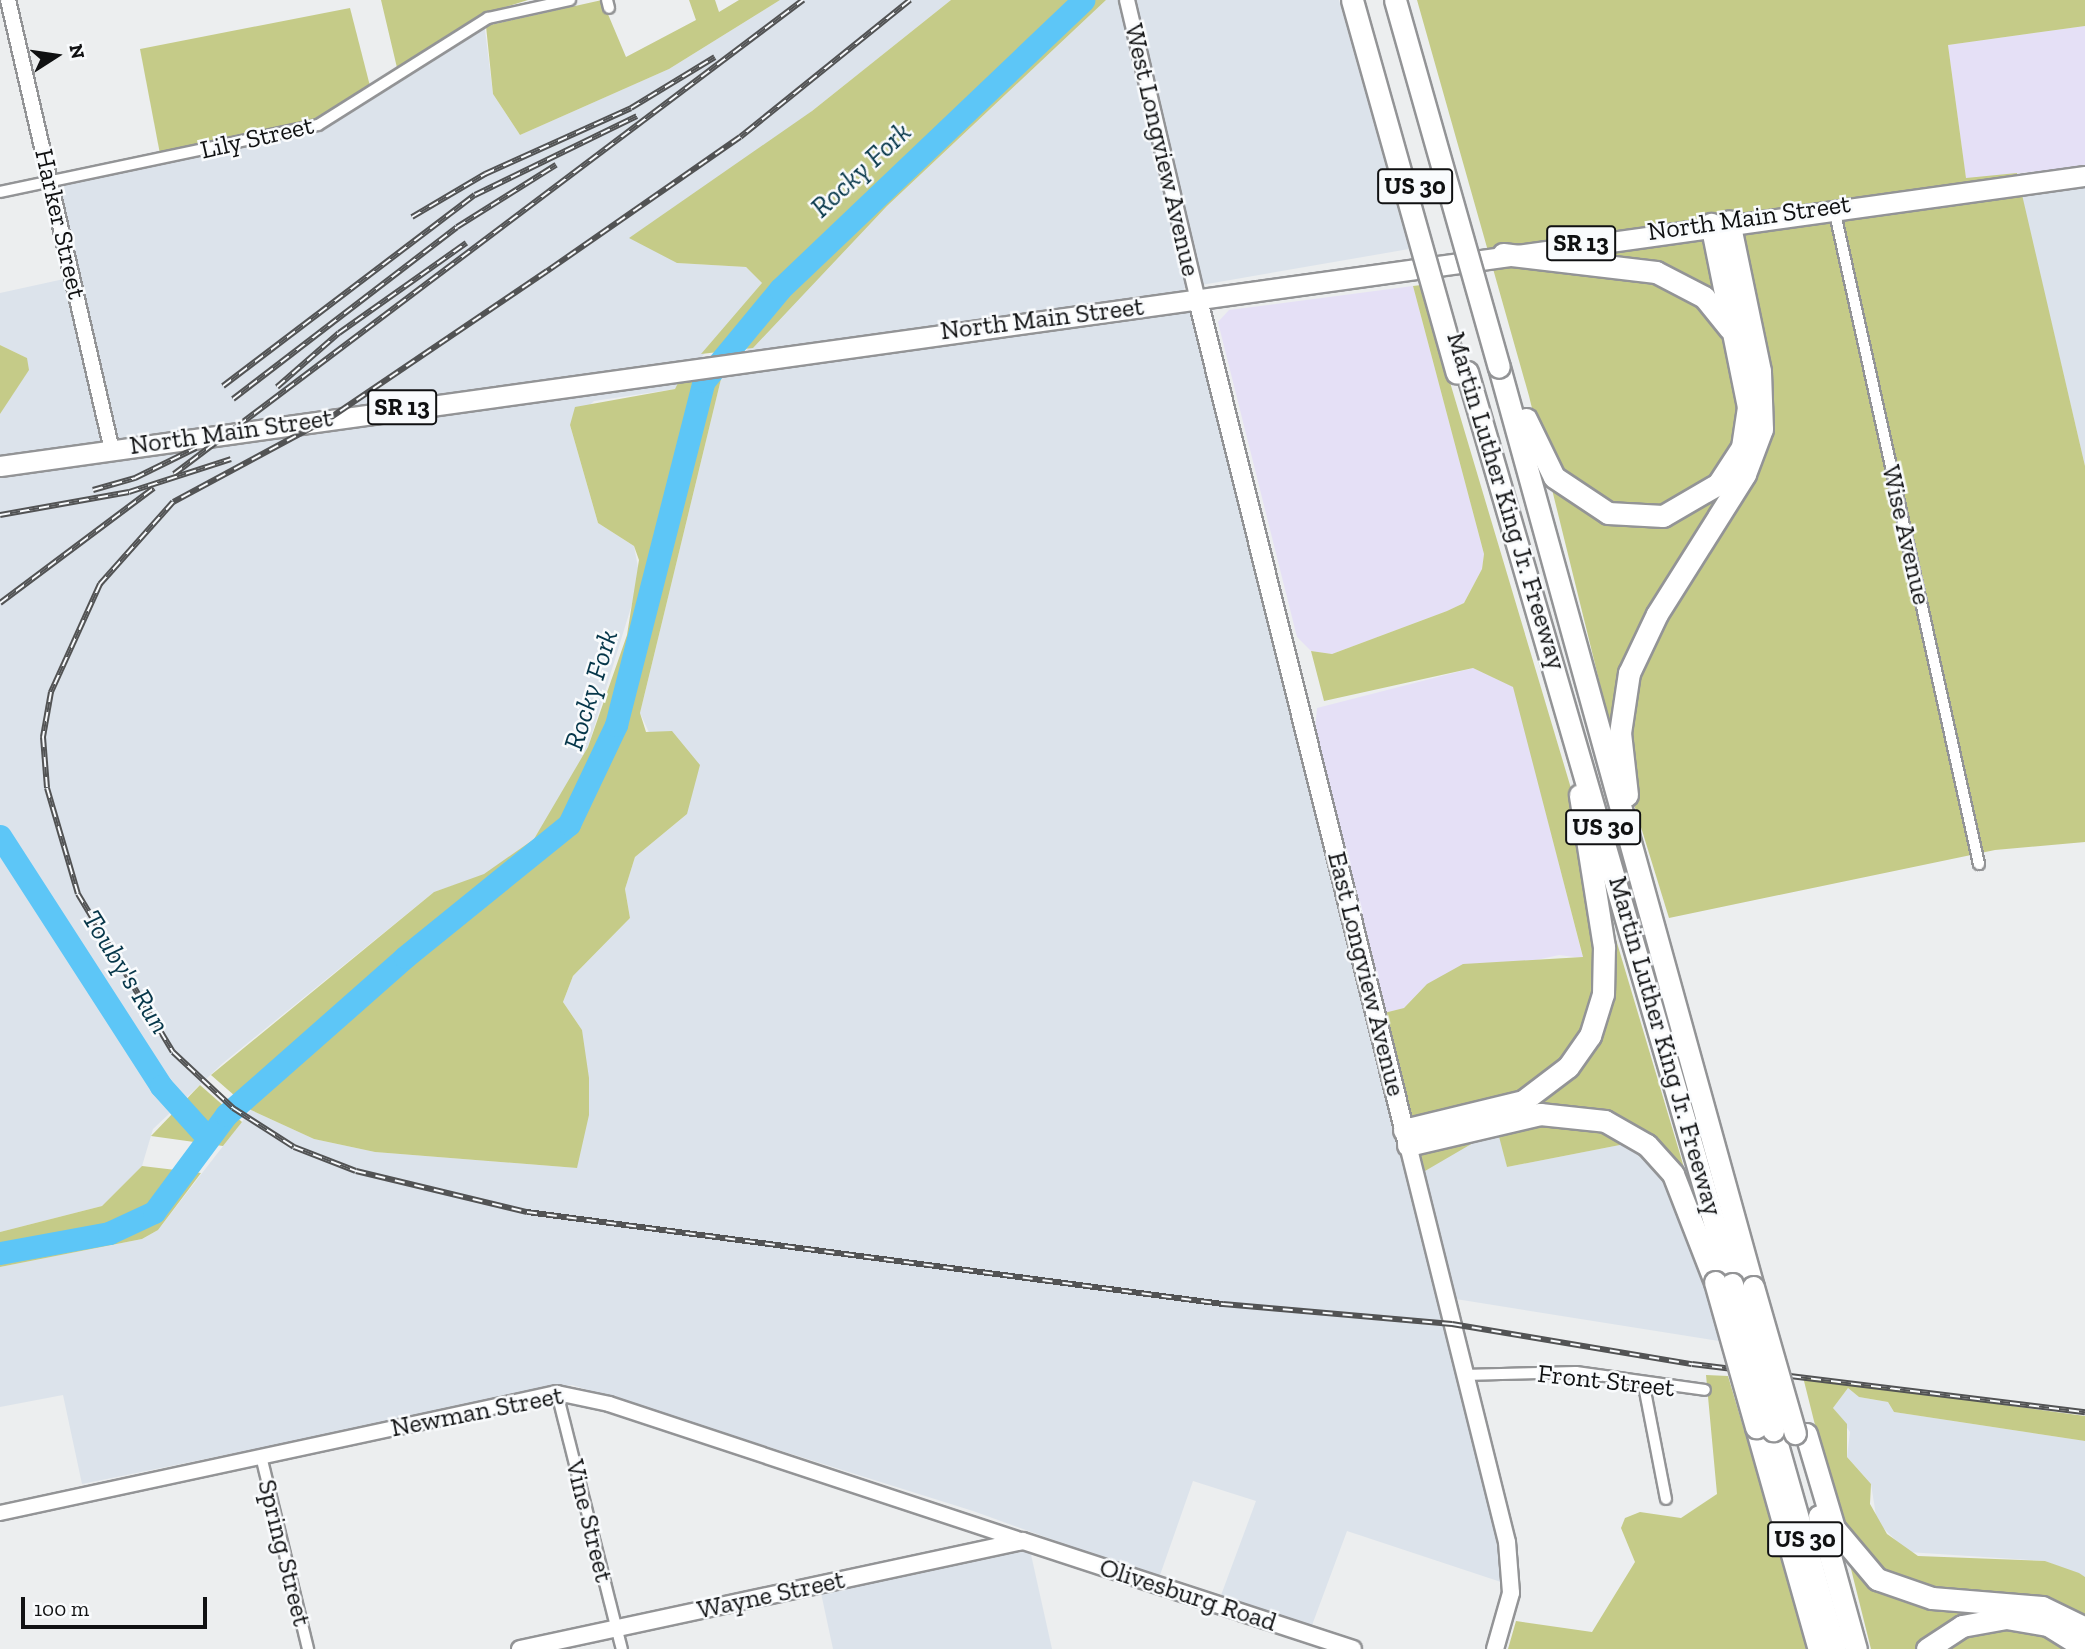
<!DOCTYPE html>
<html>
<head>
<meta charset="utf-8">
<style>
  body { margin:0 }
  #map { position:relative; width:2085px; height:1649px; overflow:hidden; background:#eceeef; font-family:"Zilla Slab",serif }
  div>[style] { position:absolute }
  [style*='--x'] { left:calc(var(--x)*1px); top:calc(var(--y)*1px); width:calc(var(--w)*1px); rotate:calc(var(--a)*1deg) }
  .commercial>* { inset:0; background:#e5e0f6 }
  .built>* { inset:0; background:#dce3eb }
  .green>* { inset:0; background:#c5cb88 }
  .river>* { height:23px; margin:-11.5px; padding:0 11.5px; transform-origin:11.5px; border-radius:11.5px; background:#5dc6f7 }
  .roads { filter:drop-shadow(2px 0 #939496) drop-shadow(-2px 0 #939496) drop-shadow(0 2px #939496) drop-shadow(0 -2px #939496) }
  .minor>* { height:10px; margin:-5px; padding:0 5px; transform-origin:5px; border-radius:5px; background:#fff }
  .tertiary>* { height:14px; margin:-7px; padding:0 7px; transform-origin:7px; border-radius:7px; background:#fff }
  .secondary>* { height:16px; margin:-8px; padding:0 8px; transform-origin:8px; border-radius:8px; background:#fff }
  .primary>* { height:18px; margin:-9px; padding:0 9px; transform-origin:9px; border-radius:9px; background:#fff }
  .trunk>* { height:19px; margin:-9.5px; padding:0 9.5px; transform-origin:9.5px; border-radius:9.5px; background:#fff }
  .motorway>* { height:21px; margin:-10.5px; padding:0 10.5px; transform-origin:10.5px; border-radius:10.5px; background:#fff }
  .rail>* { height:6px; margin-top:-3px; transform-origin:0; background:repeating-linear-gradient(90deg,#f9fbfd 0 10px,#525354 0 20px); box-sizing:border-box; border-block:2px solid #525354 }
  .bridges { filter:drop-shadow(2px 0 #939496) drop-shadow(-2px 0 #939496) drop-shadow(0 2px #939496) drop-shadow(0 -2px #939496) }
  .motorway-bridge>* { height:21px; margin:-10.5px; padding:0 10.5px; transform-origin:10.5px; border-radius:10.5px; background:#fff }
  span { translate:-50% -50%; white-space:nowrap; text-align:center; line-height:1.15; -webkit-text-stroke:5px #f9fbfd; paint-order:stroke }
  .shield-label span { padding:2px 5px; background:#f9fbfd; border:2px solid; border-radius:5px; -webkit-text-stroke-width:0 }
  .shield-label { font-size:24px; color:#101112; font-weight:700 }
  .street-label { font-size:26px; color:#101112 }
  .water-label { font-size:28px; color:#053649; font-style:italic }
  .north { position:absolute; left:21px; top:21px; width:70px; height:70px; -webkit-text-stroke:5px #f9fbfd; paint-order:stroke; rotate:78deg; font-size:19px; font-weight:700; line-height:28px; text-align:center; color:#101112 }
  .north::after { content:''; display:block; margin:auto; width:24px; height:32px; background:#101112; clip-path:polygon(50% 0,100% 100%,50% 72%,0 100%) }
  .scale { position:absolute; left:21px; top:1597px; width:186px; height:32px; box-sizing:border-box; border:4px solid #101112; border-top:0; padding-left:9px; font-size:21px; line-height:24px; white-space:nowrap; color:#101112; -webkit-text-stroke:5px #f9fbfd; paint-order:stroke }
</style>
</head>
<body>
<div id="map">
  <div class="commercial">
    <div style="clip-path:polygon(2085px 26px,2085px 166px,1966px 179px,1948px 45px)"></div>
    <div style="clip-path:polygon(1413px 286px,1484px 554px,1482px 569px,1464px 603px,1447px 611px,1332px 654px,1311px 651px,1297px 637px,1218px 322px,1229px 310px)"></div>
    <div style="clip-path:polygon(1473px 668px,1514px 687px,1583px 958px,1559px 955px,1427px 984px,1404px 1008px,1384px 1013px,1315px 729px,1317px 708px)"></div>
  </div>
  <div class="built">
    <div style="clip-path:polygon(780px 0,951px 0,812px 111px,677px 263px,746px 267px,763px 284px,675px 389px,594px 401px,570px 425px,598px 523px,634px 546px,640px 578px,588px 747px,558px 802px,534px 839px,484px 875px,434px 892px,223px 1063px,153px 1129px,142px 1166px,102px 1206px,0 1232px,0 414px,27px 358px,0 345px,0 293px,64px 279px,40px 178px,327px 115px,483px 14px,493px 94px,520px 135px,669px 69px)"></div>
    <div style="clip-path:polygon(1106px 0,1339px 0,1409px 249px,1184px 288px,1406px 1177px,1498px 1128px,1507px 1167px,1625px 1144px,1662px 1175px,1694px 1242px,1719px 1341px,1437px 1296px,1502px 1557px,1501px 1582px,1347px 1531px,1311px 1628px,1220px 1598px,1256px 1501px,1193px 1481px,1159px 1578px,973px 1511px,572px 1385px,82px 1484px,63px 1395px,0 1407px,0 1267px,142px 1239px,158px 1230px,251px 1110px,314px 1139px,375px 1152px,577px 1168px,582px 1030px,563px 1002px,573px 976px,630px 918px,625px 889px,635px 857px,687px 814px,640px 713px,722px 375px,887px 206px)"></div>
    <div style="clip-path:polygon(2085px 186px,2085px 466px,2021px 194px)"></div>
    <div style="clip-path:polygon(1848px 1388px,1859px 1397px,1888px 1402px,1894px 1412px,2085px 1441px,2085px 1577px,2045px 1561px,1908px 1552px,1877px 1522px,1871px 1484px,1847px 1457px,1850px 1432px,1833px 1408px)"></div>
    <div style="clip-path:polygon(1030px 1550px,1052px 1649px,833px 1649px,821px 1593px)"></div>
  </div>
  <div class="green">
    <div style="clip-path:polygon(381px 0,528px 0,483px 14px,398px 72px)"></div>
    <div style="clip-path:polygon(602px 0,626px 57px,696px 20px,689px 0,715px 0,719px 12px,739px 0,780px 0,669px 69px,520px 135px,493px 94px,486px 26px)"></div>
    <div style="clip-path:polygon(951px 0,1106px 0,887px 206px,753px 348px,701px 354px,762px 283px,746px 267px,677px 263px,629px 238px,812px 111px)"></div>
    <div style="clip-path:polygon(1417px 0,2085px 0,2085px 26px,1948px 45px,1966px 178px,2017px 173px,2085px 466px,2085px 842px,1995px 850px,1669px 918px,1612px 733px,1529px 396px)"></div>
    <div style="clip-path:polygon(350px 8px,370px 86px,305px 124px,160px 154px,140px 49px)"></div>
    <div style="clip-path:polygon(1421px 285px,1688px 1181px,1687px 1221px,1662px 1175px,1625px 1144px,1507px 1167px,1497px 1129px,1425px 1171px,1384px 1013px,1404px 1008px,1427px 984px,1463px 964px,1583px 957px,1513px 687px,1473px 668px,1324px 701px,1311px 651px,1332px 654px,1447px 611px,1464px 603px,1482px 569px,1484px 554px,1413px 286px)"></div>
    <div style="clip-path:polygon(0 345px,27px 358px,29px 370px,0 414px)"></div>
    <div style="clip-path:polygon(722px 375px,640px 713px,646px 732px,672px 731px,700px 765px,687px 814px,635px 857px,625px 889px,630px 918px,573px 976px,563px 1002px,582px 1030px,589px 1078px,589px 1115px,577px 1168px,375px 1152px,314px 1139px,251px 1110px,211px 1075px,434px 892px,484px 874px,534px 839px,588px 747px,627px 635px,639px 560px,634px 546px,598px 523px,570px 425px,575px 407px,675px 389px,680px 379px)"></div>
    <div style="clip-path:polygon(200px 1085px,242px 1122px,223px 1146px,151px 1136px)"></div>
    <div style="clip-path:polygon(142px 1166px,201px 1173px,158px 1230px,142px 1239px,0 1267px,0 1232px,102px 1206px)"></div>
    <div style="clip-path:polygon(1706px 1375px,1728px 1376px,1809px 1649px,1508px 1649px,1516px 1621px,1592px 1632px,1635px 1562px,1621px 1528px,1625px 1518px,1640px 1512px,1681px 1518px,1717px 1494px)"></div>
    <div style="clip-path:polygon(1803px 1377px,2085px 1416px,2085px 1441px,1894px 1412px,1888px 1402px,1859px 1397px,1848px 1388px,1833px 1408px,1847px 1424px,1847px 1457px,1871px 1484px,1870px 1504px,1887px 1534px,1918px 1556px,2045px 1561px,2079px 1573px,2085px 1577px,2085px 1649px,1871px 1649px)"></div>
  </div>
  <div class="river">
    <div style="--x:0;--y:836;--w:297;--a:57.2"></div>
    <div style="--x:161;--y:1086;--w:67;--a:48"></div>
    <div style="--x:0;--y:1253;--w:111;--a:-10.4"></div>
    <div style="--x:109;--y:1233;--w:50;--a:-25"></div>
    <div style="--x:154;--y:1212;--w:121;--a:-53.4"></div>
    <div style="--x:226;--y:1115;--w:239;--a:-41.4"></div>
    <div style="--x:405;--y:957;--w:211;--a:-39"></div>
    <div style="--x:569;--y:824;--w:110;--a:-64.6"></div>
    <div style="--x:616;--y:725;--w:355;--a:-75.7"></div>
    <div style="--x:704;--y:381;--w:119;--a:-50.4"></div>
    <div style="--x:780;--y:289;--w:419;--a:-43.6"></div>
  </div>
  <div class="roads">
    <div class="minor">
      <div style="--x:607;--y:0;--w:8;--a:76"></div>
      <div style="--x:0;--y:192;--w:325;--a:-11.9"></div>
      <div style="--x:318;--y:125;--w:201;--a:-32.2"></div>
      <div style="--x:488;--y:18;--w:84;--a:-12.4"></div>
      <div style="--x:1834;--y:209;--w:671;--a:77.52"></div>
      <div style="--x:1464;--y:1375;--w:112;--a:-1.5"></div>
      <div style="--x:1576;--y:1372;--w:130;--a:7.9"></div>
      <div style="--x:1644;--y:1386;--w:115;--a:79"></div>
      <div style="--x:557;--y:1393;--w:264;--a:75.8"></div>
      <div style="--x:261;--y:1456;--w:199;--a:76.3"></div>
    </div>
    <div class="tertiary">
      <div style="--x:8;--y:0;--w:461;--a:77"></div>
      <div style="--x:1127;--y:0;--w:308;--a:76.7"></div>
      <div style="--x:0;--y:1513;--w:570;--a:-12.16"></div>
      <div style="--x:557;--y:1393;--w:53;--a:11.9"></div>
      <div style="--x:609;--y:1404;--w:436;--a:18.3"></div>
    </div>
    <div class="secondary">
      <div style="--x:1408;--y:1145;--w:409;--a:76"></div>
      <div style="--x:1507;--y:1542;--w:51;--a:85.5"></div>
      <div style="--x:1511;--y:1593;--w:58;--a:105.9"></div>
      <div style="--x:520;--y:1649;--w:514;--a:-12.12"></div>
      <div style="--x:1023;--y:1541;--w:347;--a:18.1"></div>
    </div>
    <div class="primary">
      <div style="--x:1198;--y:300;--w:867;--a:76.04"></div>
    </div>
    <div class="trunk">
      <div style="--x:0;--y:466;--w:2105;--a:-7.92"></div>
    </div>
    <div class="motorway">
      <div style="--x:1503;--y:254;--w:154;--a:6.7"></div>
      <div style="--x:1656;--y:272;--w:54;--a:27.5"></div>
      <div style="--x:1704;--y:297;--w:41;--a:50.9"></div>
      <div style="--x:1499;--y:367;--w:954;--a:74.57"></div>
      <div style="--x:1467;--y:372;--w:950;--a:73.8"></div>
      <div style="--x:1526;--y:419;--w:64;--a:64.2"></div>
      <div style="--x:1554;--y:477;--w:65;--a:33.7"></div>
      <div style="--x:1608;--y:513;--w:55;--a:3.1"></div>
      <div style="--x:1663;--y:516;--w:64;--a:-30.2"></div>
      <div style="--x:1718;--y:484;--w:44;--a:-57"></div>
      <div style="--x:1742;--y:447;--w:40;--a:-81.5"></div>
      <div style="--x:1748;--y:407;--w:187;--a:-101.4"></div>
      <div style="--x:1627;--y:795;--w:62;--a:-96.4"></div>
      <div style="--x:1620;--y:733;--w:61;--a:-81.5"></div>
      <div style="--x:1629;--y:673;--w:65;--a:-64.6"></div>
      <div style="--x:1657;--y:614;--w:165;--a:-57.8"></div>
      <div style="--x:1745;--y:474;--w:48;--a:-69.3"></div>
      <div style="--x:1762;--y:429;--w:58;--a:-92"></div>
      <div style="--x:1760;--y:371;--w:153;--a:-101.7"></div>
      <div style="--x:1404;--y:1130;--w:122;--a:-13.7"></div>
      <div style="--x:1523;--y:1101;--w:56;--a:-37.1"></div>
      <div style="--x:1568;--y:1067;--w:38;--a:-55"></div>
      <div style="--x:1590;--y:1036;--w:44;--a:-72.8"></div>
      <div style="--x:1603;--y:994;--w:47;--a:-88.8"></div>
      <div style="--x:1604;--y:947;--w:154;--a:-99"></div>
      <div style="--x:1408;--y:1145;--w:136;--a:-13.2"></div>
      <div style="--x:1540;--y:1114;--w:65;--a:6.1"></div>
      <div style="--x:1605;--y:1121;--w:48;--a:29.7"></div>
      <div style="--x:1647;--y:1145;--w:39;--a:48"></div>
      <div style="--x:1673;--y:1174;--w:116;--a:68.7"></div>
      <div style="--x:1756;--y:1427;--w:231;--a:74.2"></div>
      <div style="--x:1773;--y:1430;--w:228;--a:74.2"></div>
      <div style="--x:1806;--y:1434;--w:98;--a:73.4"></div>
      <div style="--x:1834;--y:1528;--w:67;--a:49.9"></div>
      <div style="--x:1877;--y:1579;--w:58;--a:19.1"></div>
      <div style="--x:1932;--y:1598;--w:110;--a:4.7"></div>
      <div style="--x:2042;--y:1607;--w:48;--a:26"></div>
      <div style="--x:1819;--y:1516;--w:138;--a:74.5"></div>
      <div style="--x:1927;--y:1649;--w:42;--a:-33.3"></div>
      <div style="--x:1962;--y:1626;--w:45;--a:-10.3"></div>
      <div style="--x:2006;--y:1618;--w:43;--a:9.5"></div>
      <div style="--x:2048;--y:1625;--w:44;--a:31.9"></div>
    </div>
  </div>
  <div class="rail">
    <div style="--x:910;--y:0;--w:218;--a:141.1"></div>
    <div style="--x:740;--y:137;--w:235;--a:145.2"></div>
    <div style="--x:547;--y:271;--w:261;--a:145.9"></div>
    <div style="--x:331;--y:417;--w:179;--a:151.7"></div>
    <div style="--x:173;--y:502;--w:110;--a:131.7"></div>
    <div style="--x:100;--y:584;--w:119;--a:114.4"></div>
    <div style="--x:51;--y:692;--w:46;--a:100.1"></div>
    <div style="--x:43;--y:737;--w:51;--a:85.5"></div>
    <div style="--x:47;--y:788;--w:110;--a:73.7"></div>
    <div style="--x:78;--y:894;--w:184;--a:59"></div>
    <div style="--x:173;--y:1052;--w:82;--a:43"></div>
    <div style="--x:233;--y:1108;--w:72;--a:32.6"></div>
    <div style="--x:294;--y:1147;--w:66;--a:21.2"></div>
    <div style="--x:356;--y:1171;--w:176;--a:13.5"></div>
    <div style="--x:527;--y:1212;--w:702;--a:7.53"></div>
    <div style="--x:1223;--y:1304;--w:230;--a:5"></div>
    <div style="--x:1452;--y:1324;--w:243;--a:9.5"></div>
    <div style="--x:1692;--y:1364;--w:396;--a:7"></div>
    <div style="--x:412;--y:217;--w:85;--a:-30.5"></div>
    <div style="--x:485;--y:174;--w:160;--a:-24.3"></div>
    <div style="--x:631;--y:108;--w:98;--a:-31.3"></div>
    <div style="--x:223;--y:386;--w:316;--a:-37.2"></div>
    <div style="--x:475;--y:195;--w:180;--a:-26"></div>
    <div style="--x:277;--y:387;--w:82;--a:-41.1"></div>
    <div style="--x:339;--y:333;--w:156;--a:-35.3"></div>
    <div style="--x:233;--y:399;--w:282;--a:-37.5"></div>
    <div style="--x:457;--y:227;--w:117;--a:-32.1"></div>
    <div style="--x:174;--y:474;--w:788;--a:-37"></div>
    <div style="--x:93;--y:490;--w:44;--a:-15.9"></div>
    <div style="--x:135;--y:478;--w:68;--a:-26.2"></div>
    <div style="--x:0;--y:515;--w:131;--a:-10.1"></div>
    <div style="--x:129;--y:492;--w:107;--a:-17.9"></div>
    <div style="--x:0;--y:603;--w:192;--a:-36.8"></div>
  </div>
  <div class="bridges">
    <div class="motorway-bridge">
      <div style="--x:1352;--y:0;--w:387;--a:74.3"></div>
      <div style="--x:1395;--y:0;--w:381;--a:74.2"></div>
      <div style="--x:1715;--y:1282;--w:151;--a:74.2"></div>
      <div style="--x:1732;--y:1284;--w:152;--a:74.3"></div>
      <div style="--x:1753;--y:1287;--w:152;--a:74"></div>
    </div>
  </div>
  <div class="shield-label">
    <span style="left:1415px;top:186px">US 30</span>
    <span style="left:1581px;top:243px">SR 13</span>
    <span style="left:402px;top:407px">SR 13</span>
    <span style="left:1603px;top:827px">US 30</span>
    <span style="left:1805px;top:1539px">US 30</span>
  </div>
  <div class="street-label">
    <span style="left:257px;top:138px;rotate:-13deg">Lily Street</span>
    <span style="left:1162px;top:150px;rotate:77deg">West Longview Avenue</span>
    <span style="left:1749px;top:218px;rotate:-8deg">North Main Street</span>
    <span style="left:60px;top:224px;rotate:77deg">Harker Street</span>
    <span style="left:1042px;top:319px;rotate:-7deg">North Main Street</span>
    <span style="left:231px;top:432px;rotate:-8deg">North Main Street</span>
    <span style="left:1506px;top:501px;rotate:73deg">Martin Luther King Jr. Freeway</span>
    <span style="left:1906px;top:535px;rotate:77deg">Wise Avenue</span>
    <span style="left:1366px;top:974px;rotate:76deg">East Longview Avenue</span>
    <span style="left:1665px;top:1046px;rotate:74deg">Martin Luther King Jr. Freeway</span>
    <span style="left:1606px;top:1381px;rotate:6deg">Front Street</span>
    <span style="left:477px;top:1412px;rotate:-11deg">Newman Street</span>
    <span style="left:589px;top:1521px;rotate:76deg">Vine Street</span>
    <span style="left:284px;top:1553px;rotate:76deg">Spring Street</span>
    <span style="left:771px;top:1595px;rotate:-12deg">Wayne Street</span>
    <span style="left:1188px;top:1595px;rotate:18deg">Olivesburg Road</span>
  </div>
  <div class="water-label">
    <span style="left:861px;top:170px;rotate:-43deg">Rocky Fork</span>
    <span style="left:591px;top:690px;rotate:-73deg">Rocky Fork</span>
    <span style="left:126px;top:972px;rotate:58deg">Touby's Run</span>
  </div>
  <div class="north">N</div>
  <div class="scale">100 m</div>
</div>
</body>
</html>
